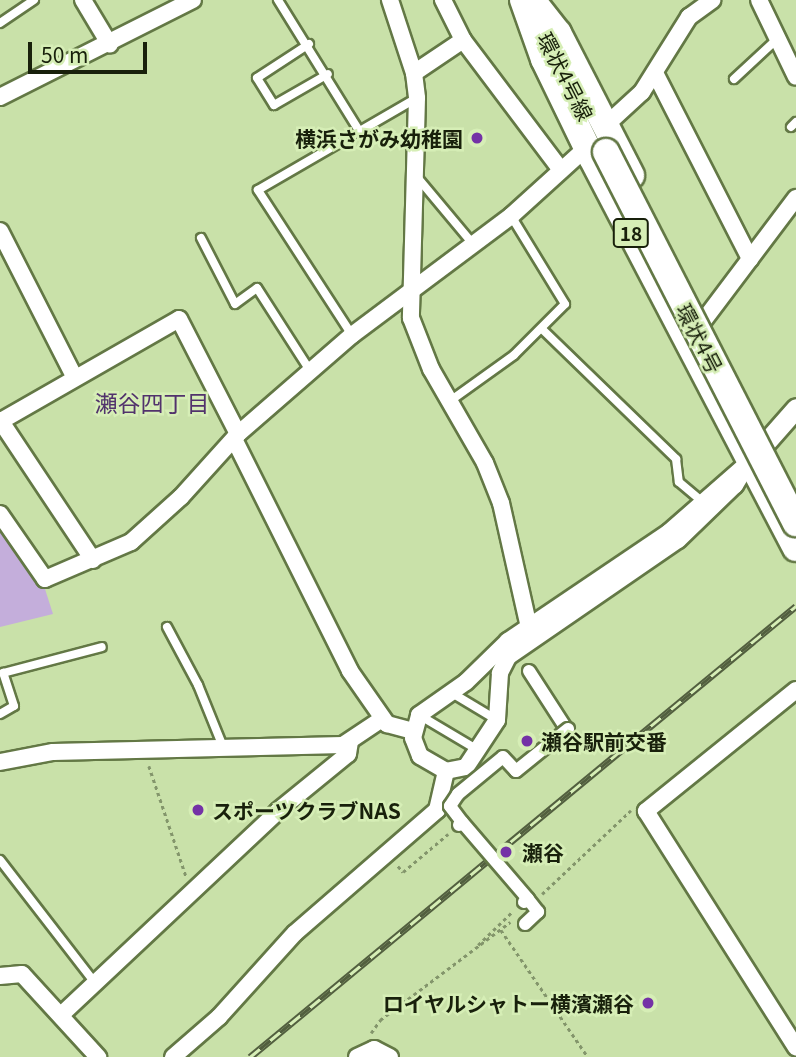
<!DOCTYPE html>
<html>
<head>
<meta charset="utf-8">
<style>
  body { margin:0 }
  #map { position:relative; width:796px; height:1057px; overflow:hidden; background:#c9e1a9; font-family:Georgia,"Noto Sans JP",serif }
  div>[style] { position:absolute }
  [style*='--x'] { left:calc(var(--x)*1px); top:calc(var(--y)*1px); width:calc(var(--w)*1px); rotate:calc(var(--a)*1deg) }
  .green>* { inset:0; background:#c4aedb }
  .path>* { height:2.5px; margin-top:-1.25px; transform-origin:0; background:repeating-linear-gradient(90deg,#83956b 0 3.5px,transparent 0 7px) }
  .roads { filter:drop-shadow(2px 0 #637845) drop-shadow(-2px 0 #637845) drop-shadow(0 2px #637845) drop-shadow(0 -2px #637845) }
  .service>* { height:8px; margin:-4px; padding:0 4px; transform-origin:4px; border-radius:4px; background:#fff }
  .pedestrian>* { height:12px; margin:-6px; padding:0 6px; transform-origin:6px; border-radius:6px; background:#fff }
  .minor>* { height:16px; margin:-8px; padding:0 8px; transform-origin:8px; border-radius:8px; background:#fff }
  .tertiary>* { height:19px; margin:-9.5px; padding:0 9.5px; transform-origin:9.5px; border-radius:9.5px; background:#fff }
  .primary>* { height:26px; margin:-13px; padding:0 13px; transform-origin:13px; border-radius:13px; background:#fff }
  .rail>* { height:7px; margin-top:-3.5px; transform-origin:0; background:repeating-linear-gradient(90deg,#d6eeb6 0 13px,#525f3f 0 26px); box-sizing:border-box; border-block:2px solid #525f3f }
  .bridges { filter:drop-shadow(2px 0 #637845) drop-shadow(-2px 0 #637845) drop-shadow(0 2px #637845) drop-shadow(0 -2px #637845) }
  .pedestrian-bridge>* { height:12px; margin:-6px; padding:0 6px; transform-origin:6px; border-radius:6px; background:#fff }
  .primary-bridge>* { height:26px; margin:-13px; padding:0 13px; transform-origin:13px; border-radius:13px; background:#fff }
  .dots>* { width:19px; height:19px; translate:-50% -50%; box-sizing:border-box; border:4px solid #d6eeb6; border-radius:50% }
  span { translate:-50% -50%; white-space:nowrap; text-align:center; line-height:1.15; -webkit-text-stroke:5px #d6eeb6; paint-order:stroke }
  .shield-label span { padding:2px 5px; background:#d6eeb6; border:2px solid; border-radius:5px; -webkit-text-stroke-width:0 }
  .shield-label { font-size:19px; color:#18200b; font-weight:700 }
  .street-label { font-size:21px; color:#18200b }
  .poi-label { font-size:21px; color:#18200b; font-weight:700 }
  .right { translate:-100% -50%; text-align:right }
  .left { translate:0 -50%; text-align:left }
  .neighbourhood-label { font-size:23px; color:#51326c }
  .scale { position:absolute; left:28px; top:42px; width:119px; height:32px; box-sizing:border-box; border:4px solid #18200b; border-top:0; padding-left:9px; font-size:21px; line-height:24px; white-space:nowrap; color:#18200b; -webkit-text-stroke:5px #d6eeb6; paint-order:stroke }
</style>
</head>
<body>
<div id="map">
  <div class="green">
    <div style="clip-path:polygon(0 520px,44px 586px,53px 614px,0 627px)"></div>
  </div>
  <div class="path">
    <div style="--x:149;--y:766;--w:116;--a:71.4"></div>
    <div style="--x:398;--y:866;--w:8;--a:50"></div>
    <div style="--x:403;--y:872;--w:59;--a:-40.2"></div>
    <div style="--x:542;--y:894;--w:122;--a:-43.3"></div>
    <div style="--x:501;--y:930;--w:154;--a:55.6"></div>
    <div style="--x:478;--y:945;--w:49;--a:-44.2"></div>
    <div style="--x:371;--y:1033;--w:16;--a:-55"></div>
    <div style="--x:380;--y:1020;--w:163;--a:-37"></div>
  </div>
  <div class="roads">
    <div class="service">
      <div style="--x:278;--y:0;--w:152;--a:58.2"></div>
      <div style="--x:0;--y:23;--w:41;--a:-34.1"></div>
      <div style="--x:309;--y:44;--w:62;--a:146.8"></div>
      <div style="--x:257;--y:78;--w:32;--a:58"></div>
      <div style="--x:274;--y:105;--w:62;--a:-29.9"></div>
      <div style="--x:734;--y:79;--w:59;--a:-42.9"></div>
      <div style="--x:791;--y:127;--w:7;--a:-45"></div>
      <div style="--x:417;--y:177;--w:87;--a:50.1"></div>
      <div style="--x:201;--y:238;--w:74;--a:62.7"></div>
      <div style="--x:235;--y:304;--w:27;--a:-36"></div>
      <div style="--x:257;--y:288;--w:100;--a:57.3"></div>
      <div style="--x:542;--y:329;--w:187;--a:44.1"></div>
      <div style="--x:676;--y:459;--w:23;--a:83"></div>
      <div style="--x:679;--y:482;--w:33;--a:40"></div>
      <div style="--x:352;--y:335;--w:173;--a:-123"></div>
      <div style="--x:258;--y:190;--w:184;--a:-30.1"></div>
      <div style="--x:450;--y:401;--w:79;--a:-35.7"></div>
      <div style="--x:514;--y:355;--w:72;--a:-45"></div>
      <div style="--x:565;--y:304;--w:103;--a:-121.5"></div>
      <div style="--x:167;--y:627;--w:66;--a:61.9"></div>
      <div style="--x:198;--y:685;--w:67;--a:68"></div>
      <div style="--x:452;--y:693;--w:52;--a:31"></div>
      <div style="--x:0;--y:714;--w:16;--a:-30"></div>
      <div style="--x:14;--y:706;--w:35;--a:-108"></div>
      <div style="--x:3;--y:673;--w:102;--a:-14.7"></div>
      <div style="--x:419;--y:715;--w:69;--a:30.7"></div>
      <div style="--x:0;--y:860;--w:155;--a:52.3"></div>
    </div>
    <div class="pedestrian">
      <div style="--x:529;--y:671;--w:70;--a:57.2"></div>
    </div>
    <div class="minor">
      <div style="--x:83;--y:0;--w:52;--a:59"></div>
      <div style="--x:390;--y:0;--w:77;--a:71.8"></div>
      <div style="--x:414;--y:73;--w:25;--a:83"></div>
      <div style="--x:417;--y:98;--w:220;--a:91.6"></div>
      <div style="--x:411;--y:318;--w:55;--a:68.6"></div>
      <div style="--x:431;--y:369;--w:108;--a:60.1"></div>
      <div style="--x:485;--y:463;--w:43;--a:68.2"></div>
      <div style="--x:501;--y:503;--w:127;--a:77.3"></div>
      <div style="--x:443;--y:0;--w:45;--a:63.4"></div>
      <div style="--x:463;--y:40;--w:163;--a:53"></div>
      <div style="--x:759;--y:0;--w:85;--a:64.3"></div>
      <div style="--x:414;--y:73;--w:59;--a:-34"></div>
      <div style="--x:655;--y:73;--w:209;--a:62.9"></div>
      <div style="--x:0;--y:97;--w:216;--a:-26.7"></div>
      <div style="--x:606;--y:125;--w:49;--a:-42.5"></div>
      <div style="--x:642;--y:92;--w:89;--a:-57.9"></div>
      <div style="--x:689;--y:17;--w:29;--a:-36"></div>
      <div style="--x:0;--y:231;--w:163;--a:63"></div>
      <div style="--x:704;--y:320;--w:153;--a:-53"></div>
      <div style="--x:0;--y:420;--w:168;--a:56.4"></div>
      <div style="--x:1;--y:421;--w:205;--a:-29.8"></div>
      <div style="--x:179;--y:319;--w:129;--a:62.8"></div>
      <div style="--x:234;--y:439;--w:259;--a:63.4"></div>
      <div style="--x:350;--y:671;--w:65;--a:55.1"></div>
      <div style="--x:387;--y:724;--w:27;--a:15"></div>
      <div style="--x:749;--y:462;--w:27;--a:121"></div>
      <div style="--x:735;--y:485;--w:79;--a:136"></div>
      <div style="--x:678;--y:540;--w:206;--a:145.5"></div>
      <div style="--x:508;--y:657;--w:18;--a:117"></div>
      <div style="--x:500;--y:673;--w:47;--a:93.7"></div>
      <div style="--x:497;--y:720;--w:56;--a:123.4"></div>
      <div style="--x:466;--y:767;--w:20;--a:169"></div>
      <div style="--x:446;--y:771;--w:30;--a:-150"></div>
      <div style="--x:420;--y:756;--w:19;--a:-111"></div>
      <div style="--x:413;--y:738;--w:24;--a:-75"></div>
      <div style="--x:419;--y:715;--w:57;--a:-35.1"></div>
      <div style="--x:466;--y:682;--w:59;--a:-44.3"></div>
      <div style="--x:508;--y:641;--w:194;--a:-34.1"></div>
      <div style="--x:669;--y:532;--w:106;--a:-41.2"></div>
      <div style="--x:0;--y:514;--w:79;--a:55.3"></div>
      <div style="--x:45;--y:579;--w:94;--a:-23.3"></div>
      <div style="--x:131;--y:542;--w:67;--a:-42"></div>
      <div style="--x:181;--y:497;--w:85;--a:-47.9"></div>
      <div style="--x:238;--y:434;--w:151;--a:-41"></div>
      <div style="--x:352;--y:335;--w:199;--a:-36.8"></div>
      <div style="--x:511;--y:216;--w:103;--a:-42.2"></div>
      <div style="--x:796;--y:690;--w:193;--a:141.1"></div>
      <div style="--x:646;--y:811;--w:280;--a:57.6"></div>
      <div style="--x:0;--y:762;--w:54;--a:-10.7"></div>
      <div style="--x:53;--y:752;--w:290;--a:-1.4"></div>
      <div style="--x:343;--y:745;--w:47;--a:-33.7"></div>
      <div style="--x:0;--y:976;--w:22;--a:-5"></div>
      <div style="--x:22;--y:974;--w:113;--a:47.5"></div>
      <div style="--x:61;--y:1015;--w:298;--a:-43.2"></div>
      <div style="--x:278;--y:811;--w:90;--a:-39.2"></div>
      <div style="--x:348;--y:754;--w:12;--a:-81"></div>
      <div style="--x:173;--y:1057;--w:61;--a:-41"></div>
      <div style="--x:219;--y:1017;--w:113;--a:-47.9"></div>
      <div style="--x:295;--y:933;--w:188;--a:-40.9"></div>
      <div style="--x:437;--y:810;--w:40;--a:-77"></div>
      <div style="--x:357;--y:1057;--w:19;--a:-25"></div>
      <div style="--x:374;--y:1049;--w:18;--a:27"></div>
    </div>
    <div class="tertiary">
      <div style="--x:753;--y:457;--w:65;--a:-48.7"></div>
    </div>
    <div class="primary">
      <div style="--x:523;--y:0;--w:63;--a:70.4"></div>
      <div style="--x:544;--y:59;--w:110;--a:64.1"></div>
      <div style="--x:592;--y:158;--w:440;--a:62.4"></div>
      <div style="--x:532;--y:0;--w:42;--a:51.8"></div>
      <div style="--x:558;--y:33;--w:160;--a:62.8"></div>
    </div>
  </div>
  <div class="rail">
    <div style="--x:250;--y:1057;--w:708;--a:-39.56"></div>
  </div>
  <div class="bridges">
    <div class="pedestrian-bridge">
      <div style="--x:462;--y:822;--w:20;--a:-127"></div>
      <div style="--x:450;--y:806;--w:14;--a:-56"></div>
      <div style="--x:458;--y:794;--w:58;--a:-39.4"></div>
      <div style="--x:503;--y:757;--w:19;--a:47"></div>
      <div style="--x:516;--y:771;--w:67;--a:-38.9"></div>
      <div style="--x:459;--y:825;--w:4;--a:-45"></div>
      <div style="--x:462;--y:822;--w:101;--a:49.4"></div>
      <div style="--x:528;--y:899;--w:5;--a:143"></div>
      <div style="--x:525;--y:924;--w:18;--a:-43"></div>
      <div style="--x:538;--y:912;--w:16;--a:-128"></div>
    </div>
    <div class="primary-bridge">
      <div style="--x:606;--y:152;--w:417;--a:62.9"></div>
    </div>
  </div>
  <div class="dots">
    <div style="left:477px;top:138px;background:#7432a6"></div>
    <div style="left:527px;top:741px;background:#7432a6"></div>
    <div style="left:198px;top:810px;background:#7432a6"></div>
    <div style="left:506px;top:852px;background:#7432a6"></div>
    <div style="left:648px;top:1003px;background:#7432a6"></div>
  </div>
  <div class="shield-label">
    <span style="left:631px;top:233px">18</span>
  </div>
  <div class="street-label">
    <span style="left:566px;top:76px;rotate:63deg">環状4号線</span>
    <span style="left:700px;top:338px;rotate:63deg">環状4号</span>
  </div>
  <div class="poi-label">
    <span class="right" style="left:463px;top:138px">横浜さがみ幼稚園</span>
    <span class="left" style="left:541px;top:741px">瀬谷駅前交番</span>
    <span class="left" style="left:212px;top:810px">スポーツクラブNAS</span>
    <span class="left" style="left:522px;top:852px">瀬谷</span>
    <span class="right" style="left:634px;top:1003px">ロイヤルシャトー横濱瀬谷</span>
  </div>
  <div class="neighbourhood-label">
    <span style="left:152px;top:402px">瀬谷四丁目</span>
  </div>
  <div class="scale">50 m</div>
</div>
</body>
</html>
